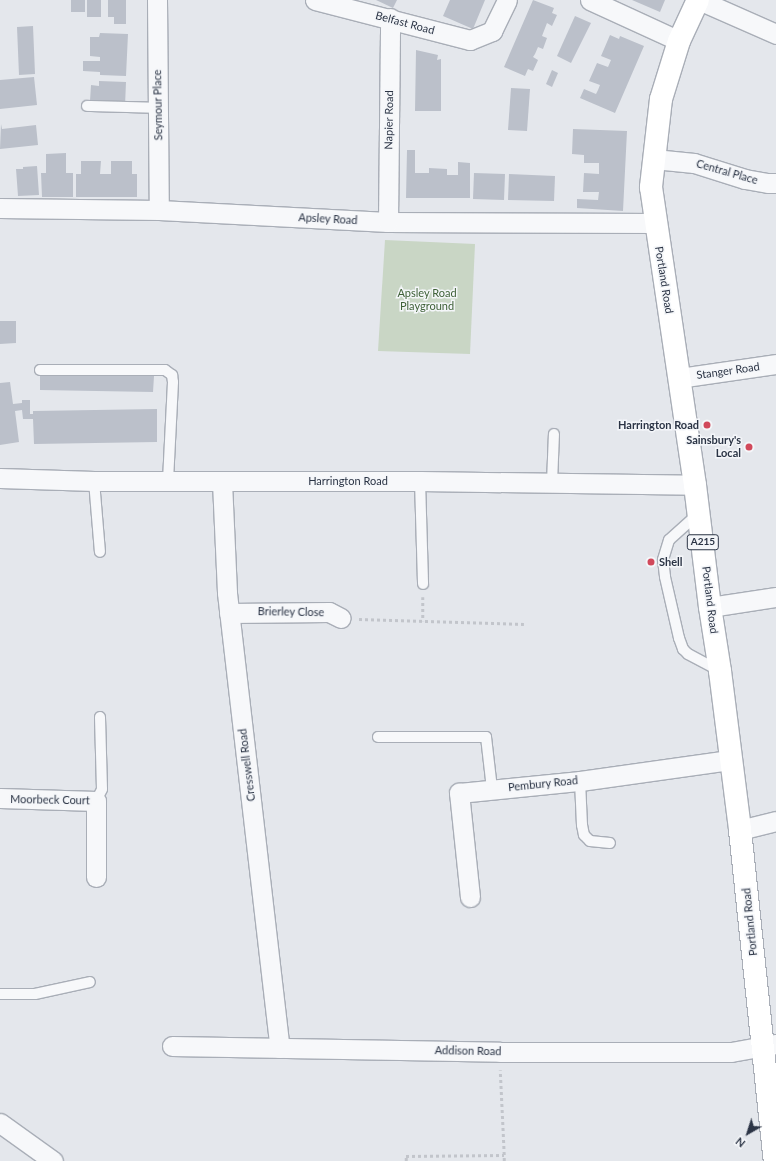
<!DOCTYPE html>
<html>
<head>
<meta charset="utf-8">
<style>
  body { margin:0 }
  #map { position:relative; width:776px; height:1161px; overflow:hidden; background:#e4e7ec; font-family:Lato,sans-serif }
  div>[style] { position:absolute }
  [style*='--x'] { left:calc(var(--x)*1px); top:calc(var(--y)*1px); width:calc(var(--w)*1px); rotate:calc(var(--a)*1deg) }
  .green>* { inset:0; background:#c9d6c5 }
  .building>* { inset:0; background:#bbc0ca }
  .path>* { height:2.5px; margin-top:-1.25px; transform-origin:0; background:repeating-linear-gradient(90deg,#c2c5cb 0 3px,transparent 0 6px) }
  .roads { filter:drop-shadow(1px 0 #a9aeb7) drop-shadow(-1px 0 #a9aeb7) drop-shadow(0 1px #a9aeb7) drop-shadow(0 -1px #a9aeb7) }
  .lane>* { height:10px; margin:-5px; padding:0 5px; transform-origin:5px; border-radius:5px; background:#f7f8fa }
  .street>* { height:19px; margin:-9.5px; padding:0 9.5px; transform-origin:9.5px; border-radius:9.5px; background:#f7f8fa }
  .primary>* { height:22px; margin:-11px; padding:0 11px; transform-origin:11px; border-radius:11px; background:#fff }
  .dots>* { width:11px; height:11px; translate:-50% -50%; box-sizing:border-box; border:2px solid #f4f6f9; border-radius:50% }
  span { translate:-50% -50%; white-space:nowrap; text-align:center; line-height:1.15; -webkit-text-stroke:3px #f4f6f9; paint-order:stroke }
  .shield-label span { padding:1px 3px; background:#f4f6f9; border:1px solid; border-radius:3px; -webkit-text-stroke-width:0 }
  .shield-label { font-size:10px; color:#2b3445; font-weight:700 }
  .street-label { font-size:11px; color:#2b3445 }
  .park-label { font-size:11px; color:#3f6138 }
  .poi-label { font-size:11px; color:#2b3445; font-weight:700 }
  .right { translate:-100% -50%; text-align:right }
  .left { translate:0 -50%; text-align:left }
  .north { position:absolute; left:728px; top:1113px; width:40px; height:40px; -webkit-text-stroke:3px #f4f6f9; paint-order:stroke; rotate:219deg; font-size:11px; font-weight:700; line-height:16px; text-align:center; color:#2b3445 }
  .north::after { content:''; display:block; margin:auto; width:14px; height:18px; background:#2b3445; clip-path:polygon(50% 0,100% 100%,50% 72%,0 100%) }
</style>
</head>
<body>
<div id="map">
  <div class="green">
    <div style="clip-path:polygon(385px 240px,475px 244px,470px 354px,378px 351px)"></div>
  </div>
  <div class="building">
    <div style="clip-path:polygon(71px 0,85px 0,85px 12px,71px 12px)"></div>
    <div style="clip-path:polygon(87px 0,101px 0,101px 17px,87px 17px)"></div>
    <div style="clip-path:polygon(108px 0,126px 0,126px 24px,114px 24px,114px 17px,108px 17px)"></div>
    <div style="clip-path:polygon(376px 0,397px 0,393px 8px)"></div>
    <div style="clip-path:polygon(450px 0,485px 0,473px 29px,443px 16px)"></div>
    <div style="clip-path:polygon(533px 0,554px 8px,552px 13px,557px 15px,552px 26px,547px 23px,542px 36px,547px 38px,543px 49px,538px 47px,535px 54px,533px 57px,538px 60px,533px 71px,528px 69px,525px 76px,504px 67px)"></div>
    <div style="clip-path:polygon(632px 0,665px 0,660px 12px)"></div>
    <div style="clip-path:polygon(575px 16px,591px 23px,571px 63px,557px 56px)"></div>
    <div style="clip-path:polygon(33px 26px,35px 74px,19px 75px,17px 27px)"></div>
    <div style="clip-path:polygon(100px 33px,128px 34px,126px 76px,100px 75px,100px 72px,83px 71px,83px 61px,100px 61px,100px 57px,90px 56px,90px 37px,99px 37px)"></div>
    <div style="clip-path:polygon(610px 35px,619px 39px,620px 36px,644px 46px,615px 113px,580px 98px,584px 89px,596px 94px,598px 90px,600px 85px,589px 81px,597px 63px,608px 67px,611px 60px,601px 56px)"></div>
    <div style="clip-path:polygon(416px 50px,438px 55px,437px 60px,441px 59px,441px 111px,415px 111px)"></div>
    <div style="clip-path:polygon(552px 70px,558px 73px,552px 87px,546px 84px)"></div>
    <div style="clip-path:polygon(34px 77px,37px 105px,0 109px,0 80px)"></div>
    <div style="clip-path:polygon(99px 81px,126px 82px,125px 106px,90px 101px,91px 85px,99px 86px)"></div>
    <div style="clip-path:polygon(511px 88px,530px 89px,527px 131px,508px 130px)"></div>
    <div style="clip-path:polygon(1px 124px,2px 129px,36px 125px,38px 145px,0 149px)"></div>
    <div style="clip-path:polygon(573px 129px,627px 131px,623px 211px,577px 208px,577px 199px,598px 200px,599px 192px,583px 192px,584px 173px,599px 174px,599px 163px,584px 163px,584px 155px,572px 154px)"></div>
    <div style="clip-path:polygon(407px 150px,415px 150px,415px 173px,429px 173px,429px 168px,447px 169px,447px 175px,458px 175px,458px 162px,470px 163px,470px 198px,406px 198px)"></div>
    <div style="clip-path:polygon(66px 153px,66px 173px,73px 173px,73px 197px,42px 197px,41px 173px,46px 173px,46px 154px)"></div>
    <div style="clip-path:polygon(81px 161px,101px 161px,100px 174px,111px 174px,111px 161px,132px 161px,132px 174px,137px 174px,137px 197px,76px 197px,76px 174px,81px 174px)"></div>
    <div style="clip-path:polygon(37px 166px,39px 195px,18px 196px,16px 169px,23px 169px,23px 167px)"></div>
    <div style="clip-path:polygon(474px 173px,505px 174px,504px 200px,473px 199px)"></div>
    <div style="clip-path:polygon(509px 174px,555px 176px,554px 201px,508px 200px)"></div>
    <div style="clip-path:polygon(0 321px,16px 321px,16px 343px,0 344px)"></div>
    <div style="clip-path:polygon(40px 374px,154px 376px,153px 392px,40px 390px)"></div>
    <div style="clip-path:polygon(10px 382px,13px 404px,22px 403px,22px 400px,30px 400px,30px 414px,33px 414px,33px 411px,157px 409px,157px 442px,34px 444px,33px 419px,23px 419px,22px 410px,15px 411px,19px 442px,0 445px,0 383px)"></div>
  </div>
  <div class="path">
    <div style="--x:423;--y:597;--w:24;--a:90"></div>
    <div style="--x:359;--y:619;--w:165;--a:1.7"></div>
    <div style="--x:406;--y:1161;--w:5;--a:-90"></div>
    <div style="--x:406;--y:1156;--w:98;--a:-0.6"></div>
    <div style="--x:504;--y:1155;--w:85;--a:-92.7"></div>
    <div style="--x:504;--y:1161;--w:6;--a:-90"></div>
  </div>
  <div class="roads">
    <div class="lane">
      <div style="--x:87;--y:106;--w:71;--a:1.6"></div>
      <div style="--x:40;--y:370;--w:125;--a:0"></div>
      <div style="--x:165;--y:370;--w:9;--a:36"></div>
      <div style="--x:172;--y:375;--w:7;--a:82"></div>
      <div style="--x:173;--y:382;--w:99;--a:92.9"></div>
      <div style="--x:94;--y:481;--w:71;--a:85.2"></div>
      <div style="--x:420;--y:481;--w:103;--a:88.3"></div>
      <div style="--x:552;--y:483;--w:49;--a:-87.7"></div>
      <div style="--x:699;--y:513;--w:40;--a:138"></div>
      <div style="--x:669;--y:540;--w:21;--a:107"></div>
      <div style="--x:663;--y:560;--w:17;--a:83"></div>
      <div style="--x:665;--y:577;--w:63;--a:77.1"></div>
      <div style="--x:679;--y:638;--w:12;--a:70"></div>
      <div style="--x:683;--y:649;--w:7;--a:45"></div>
      <div style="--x:688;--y:654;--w:36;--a:28"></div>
      <div style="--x:378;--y:737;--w:108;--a:0"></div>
      <div style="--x:486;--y:737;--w:52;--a:83.4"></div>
      <div style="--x:580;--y:781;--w:44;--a:87.4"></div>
      <div style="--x:582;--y:825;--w:10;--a:79"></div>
      <div style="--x:584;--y:835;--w:8;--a:45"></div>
      <div style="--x:590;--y:841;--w:20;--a:6"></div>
      <div style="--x:96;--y:801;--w:13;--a:-63"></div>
      <div style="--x:102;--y:789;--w:72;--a:-91.6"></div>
      <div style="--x:0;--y:994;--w:35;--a:0"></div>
      <div style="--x:35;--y:994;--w:56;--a:-12.3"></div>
    </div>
    <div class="street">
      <div style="--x:157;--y:0;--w:210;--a:89.5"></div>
      <div style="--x:315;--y:0;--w:160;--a:14.5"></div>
      <div style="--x:470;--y:40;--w:24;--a:-22"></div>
      <div style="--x:492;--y:31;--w:34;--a:-64"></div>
      <div style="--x:590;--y:0;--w:98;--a:24.7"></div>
      <div style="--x:699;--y:0;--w:84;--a:23.8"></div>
      <div style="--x:654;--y:159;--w:40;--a:5.7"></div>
      <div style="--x:694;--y:163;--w:53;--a:17.4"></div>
      <div style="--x:745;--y:179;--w:23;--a:10"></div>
      <div style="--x:768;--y:183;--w:8;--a:0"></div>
      <div style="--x:0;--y:208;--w:159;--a:0.7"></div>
      <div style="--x:159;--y:210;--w:229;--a:3"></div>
      <div style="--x:388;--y:222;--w:268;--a:0.2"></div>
      <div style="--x:388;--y:222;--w:204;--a:-89.4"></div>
      <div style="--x:679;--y:378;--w:98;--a:-8.2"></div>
      <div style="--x:0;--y:478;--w:94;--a:1.8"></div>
      <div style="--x:94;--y:481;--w:326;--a:0"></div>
      <div style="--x:420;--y:481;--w:275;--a:0.8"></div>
      <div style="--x:222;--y:482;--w:111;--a:87.4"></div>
      <div style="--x:227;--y:593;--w:458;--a:83.4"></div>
      <div style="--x:710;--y:607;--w:67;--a:-8.6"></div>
      <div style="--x:229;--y:613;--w:100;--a:-0.6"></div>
      <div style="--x:329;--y:612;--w:13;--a:27"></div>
      <div style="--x:0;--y:798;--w:96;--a:1.8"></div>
      <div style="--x:96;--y:801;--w:76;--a:90"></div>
      <div style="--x:740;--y:830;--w:37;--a:-14"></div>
      <div style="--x:470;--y:897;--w:105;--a:-96"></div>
      <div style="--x:459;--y:793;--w:122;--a:-5.7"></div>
      <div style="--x:580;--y:781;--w:151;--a:-8"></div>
      <div style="--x:172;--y:1046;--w:328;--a:1"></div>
      <div style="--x:500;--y:1052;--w:231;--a:0"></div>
      <div style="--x:731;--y:1052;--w:46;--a:-10.1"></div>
      <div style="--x:0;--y:1123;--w:65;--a:35.6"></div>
    </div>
    <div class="primary">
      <div style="--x:698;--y:0;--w:45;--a:114.9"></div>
      <div style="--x:679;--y:41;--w:61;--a:107.2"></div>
      <div style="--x:661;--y:99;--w:89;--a:96.5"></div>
      <div style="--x:651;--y:187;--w:301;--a:81.6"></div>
      <div style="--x:695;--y:485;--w:123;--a:83"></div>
      <div style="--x:710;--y:607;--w:65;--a:81.1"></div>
      <div style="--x:720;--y:671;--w:160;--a:82.8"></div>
      <div style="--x:740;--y:830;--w:333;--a:84"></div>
    </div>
  </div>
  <div class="dots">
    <div style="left:707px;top:425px;background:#d1495b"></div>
    <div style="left:749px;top:447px;background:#d1495b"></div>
    <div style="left:651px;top:562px;background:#d1495b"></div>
  </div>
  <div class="shield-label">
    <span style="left:703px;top:542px">A215</span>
  </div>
  <div class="street-label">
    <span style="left:405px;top:23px;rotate:15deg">Belfast Road</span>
    <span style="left:158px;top:105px;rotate:-91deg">Seymour Place</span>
    <span style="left:389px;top:120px;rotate:-89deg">Napier Road</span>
    <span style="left:727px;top:172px;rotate:16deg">Central Place</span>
    <span style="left:328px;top:219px;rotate:3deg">Apsley Road</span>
    <span style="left:664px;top:280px;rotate:81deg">Portland Road</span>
    <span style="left:728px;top:371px;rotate:-8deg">Stanger Road</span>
    <span style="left:348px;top:481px">Harrington Road</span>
    <span style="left:710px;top:600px;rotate:83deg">Portland Road</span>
    <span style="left:291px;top:612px;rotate:1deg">Brierley Close</span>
    <span style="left:247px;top:765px;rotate:-97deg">Cresswell Road</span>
    <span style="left:543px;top:784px;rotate:-6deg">Pembury Road</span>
    <span style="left:50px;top:800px;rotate:1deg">Moorbeck Court</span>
    <span style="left:750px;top:922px;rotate:-96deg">Portland Road</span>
    <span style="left:468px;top:1051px;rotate:1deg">Addison Road</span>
  </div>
  <div class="park-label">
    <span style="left:427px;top:300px">Apsley Road<br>Playground</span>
  </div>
  <div class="poi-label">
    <span class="right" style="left:699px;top:425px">Harrington Road</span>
    <span class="right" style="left:741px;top:447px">Sainsbury's<br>Local</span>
    <span class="left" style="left:659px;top:562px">Shell</span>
  </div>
  <div class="north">N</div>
</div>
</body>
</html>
